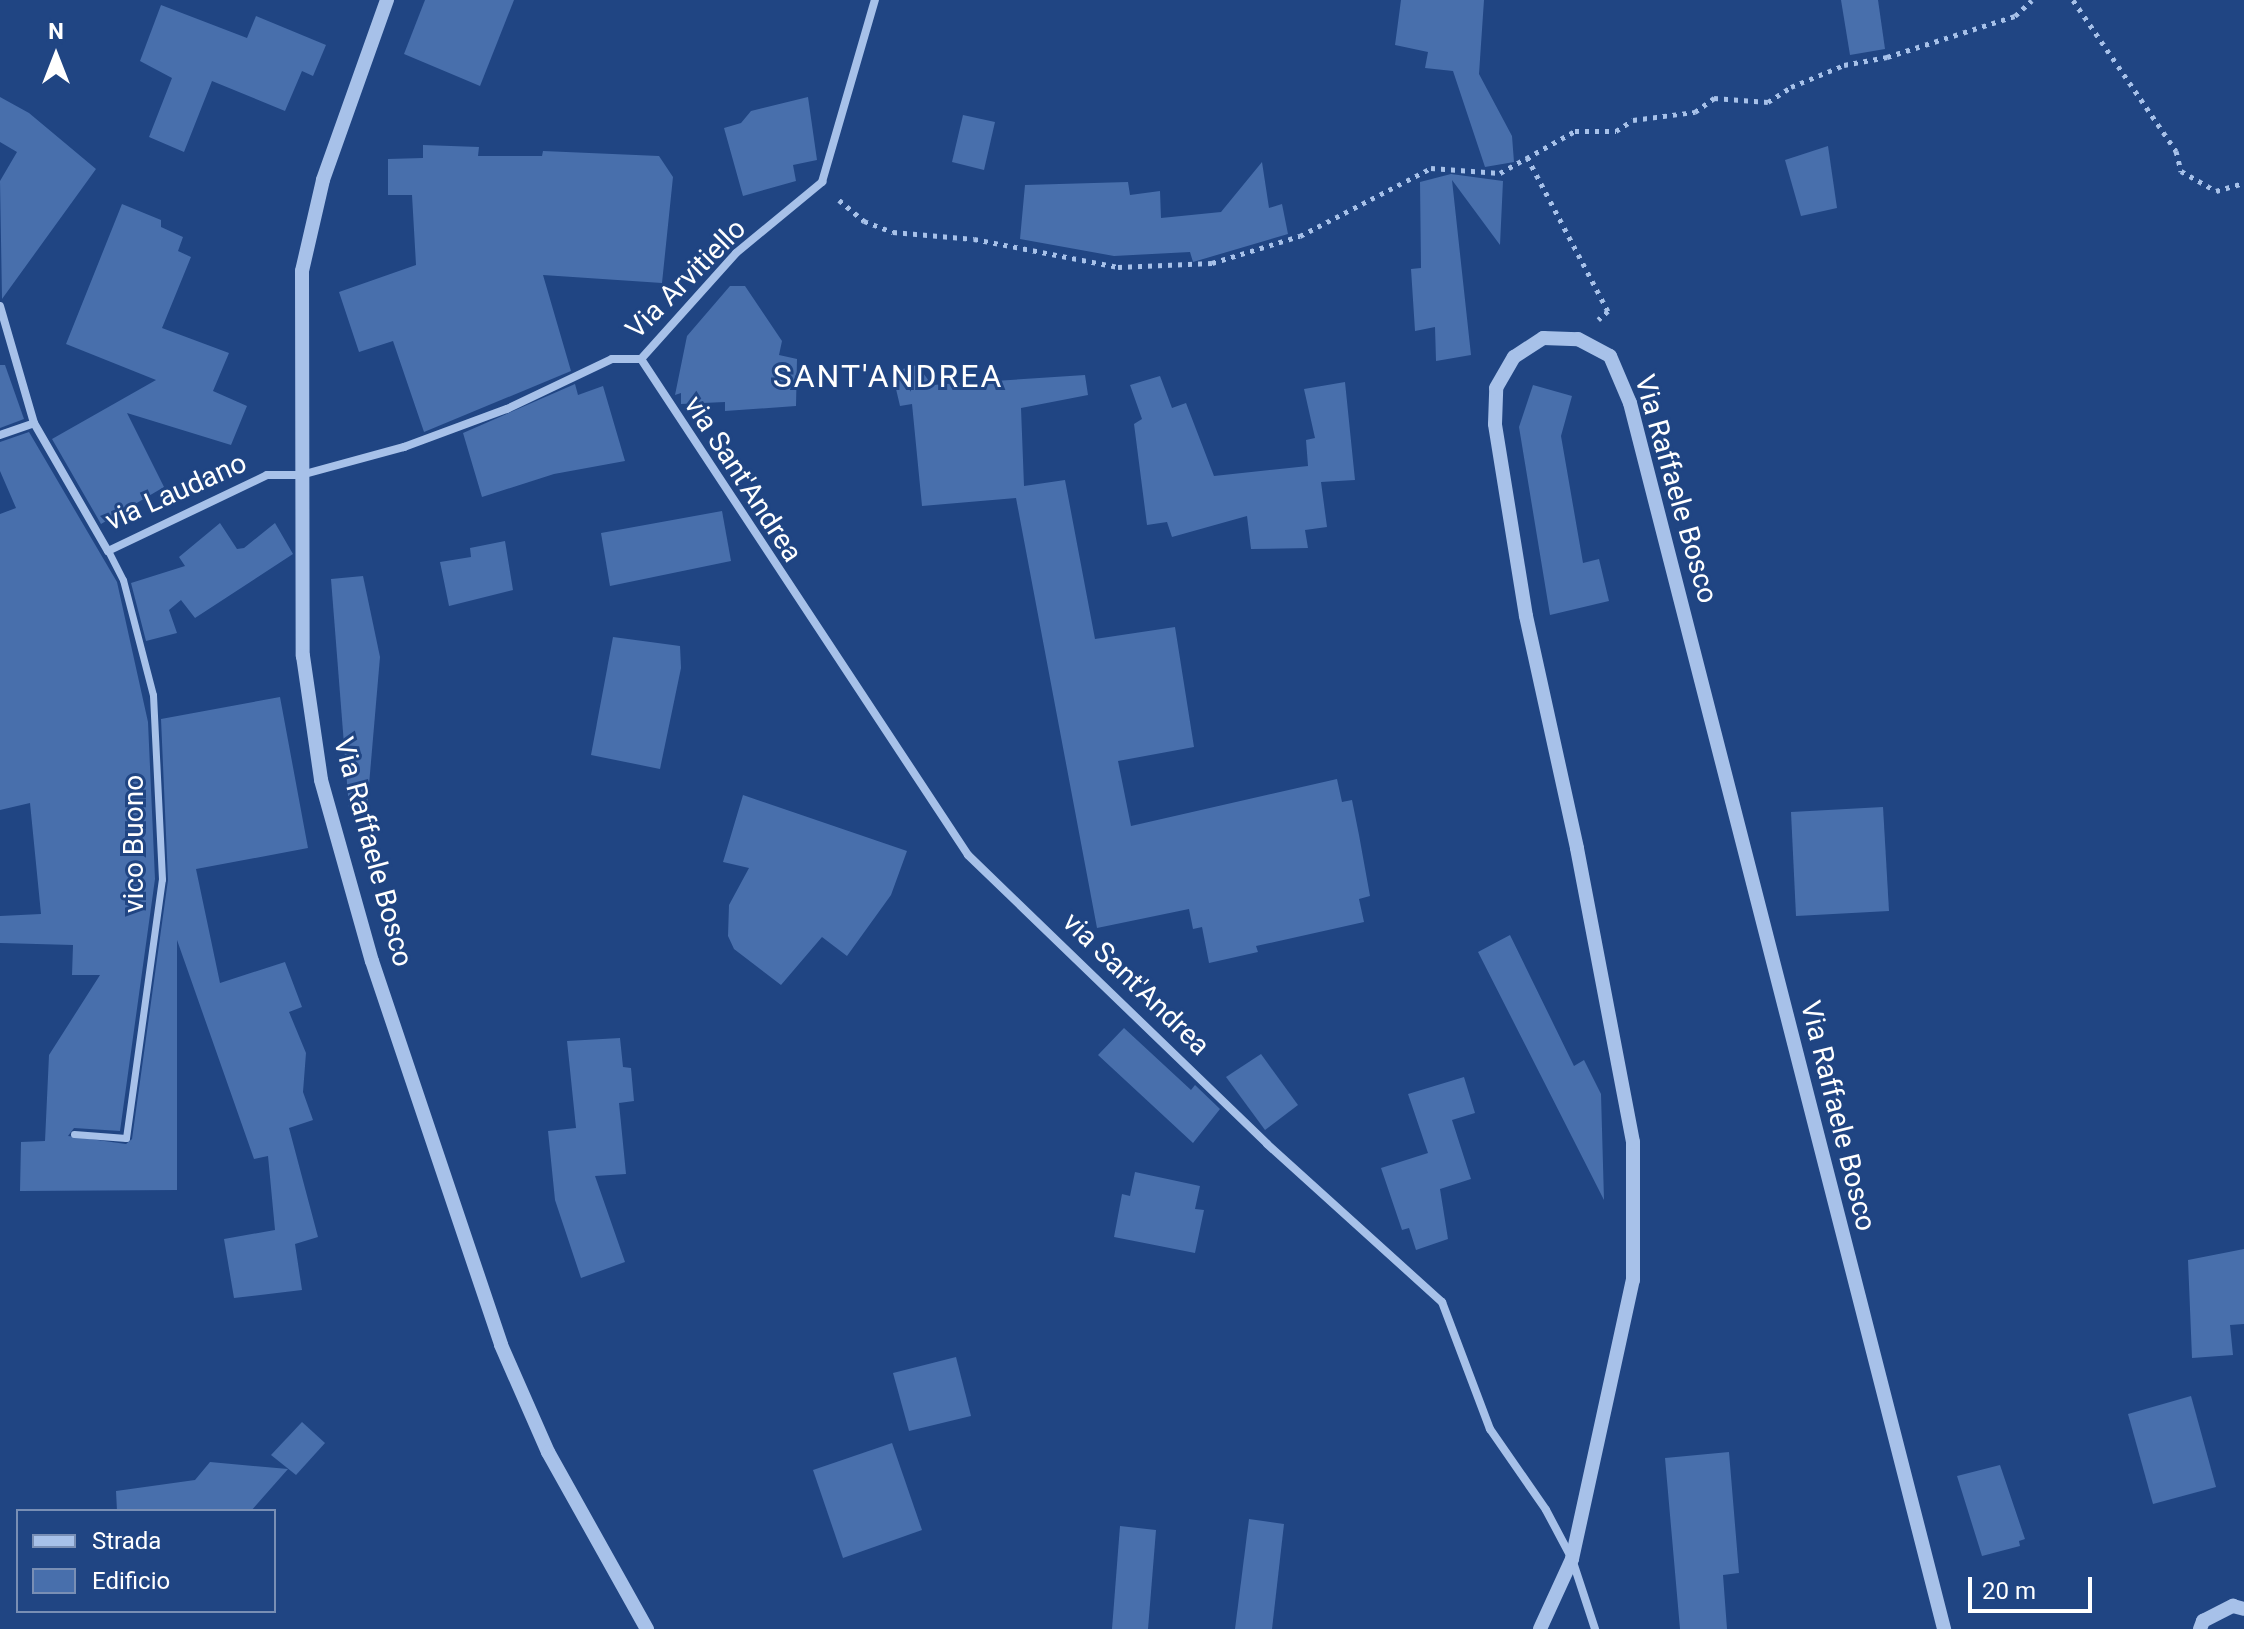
<!DOCTYPE html>
<html>
<head>
<meta charset="utf-8">
<style>
  body { margin:0 }
  #map { position:relative; width:2244px; height:1629px; overflow:hidden; background:#204583; font-family:Roboto,sans-serif }
  div>[style] { position:absolute }
  [style*='--x'] { left:calc(var(--x)*1px); top:calc(var(--y)*1px); width:calc(var(--w)*1px); rotate:calc(var(--a)*1deg) }
  .building>* { inset:0; background:#486fac }
  .path>* { height:5px; margin-top:-2.5px; transform-origin:0; background:repeating-linear-gradient(90deg,#a7c1e9 0 4px,transparent 0 10px) }
  .pedestrian>* { height:7px; margin:-3.5px; padding:0 3.5px; transform-origin:3.5px; border-radius:3.5px; background:#a7c1e9 }
  .minor>* { height:8px; margin:-4px; padding:0 4px; transform-origin:4px; border-radius:4px; background:#a7c1e9 }
  .tertiary>* { height:14px; margin:-7px; padding:0 7px; transform-origin:7px; border-radius:7px; background:#a7c1e9 }
  span { translate:-50% -50%; white-space:nowrap; text-align:center; line-height:1.15; -webkit-text-stroke:6px #204583; paint-order:stroke }
  .street-label { font-size:28px; color:#fff }
  .quarter-label { font-size:32px; color:#fff; letter-spacing:2px }
  .legend { position:absolute; left:16px; top:1509px; width:260px; height:104px; box-sizing:border-box; background:#204583; border:2px solid #798fb5; margin:0; padding:10px 14px; list-style:none; font-size:24px; color:#fff }
  .legend li { display:flex; align-items:center; gap:16px; height:40px }
  .legend b { width:40px; border:2px solid #798fb5 }
  .north { position:absolute; left:16px; top:16px; width:80px; height:80px; -webkit-text-stroke:6px #204583; paint-order:stroke; rotate:0deg; font-size:22px; font-weight:700; line-height:32px; text-align:center; color:#fff }
  .north::after { content:''; display:block; margin:auto; width:28px; height:36px; background:#fff; clip-path:polygon(50% 0,100% 100%,50% 72%,0 100%) }
  .scale { position:absolute; left:1968px; top:1577px; width:124px; height:36px; box-sizing:border-box; border:4px solid #fff; border-top:0; padding-left:10px; font-size:24px; line-height:28px; white-space:nowrap; color:#fff; -webkit-text-stroke:6px #204583; paint-order:stroke }
</style>
</head>
<body>
<div id="map">
  <div class="building">
    <div style="clip-path:polygon(425px 0,514px 0,480px 86px,404px 54px)"></div>
    <div style="clip-path:polygon(1401px 0,1484px 0,1479px 74px,1512px 136px,1514px 162px,1485px 167px,1453px 71px,1425px 68px,1428px 52px,1395px 45px)"></div>
    <div style="clip-path:polygon(1841px 0,1878px 0,1885px 49px,1850px 55px)"></div>
    <div style="clip-path:polygon(161px 5px,247px 38px,256px 16px,326px 45px,313px 76px,302px 71px,285px 111px,212px 81px,184px 152px,149px 137px,172px 78px,140px 61px)"></div>
    <div style="clip-path:polygon(0 97px,29px 113px,96px 169px,2px 299px,0 181px,17px 152px,0 142px)"></div>
    <div style="clip-path:polygon(808px 97px,817px 160px,793px 165px,796px 181px,743px 196px,724px 128px,741px 123px,751px 111px)"></div>
    <div style="clip-path:polygon(963px 115px,995px 122px,984px 170px,952px 162px)"></div>
    <div style="clip-path:polygon(423px 145px,479px 147px,478px 156px,542px 156px,543px 151px,659px 156px,673px 177px,662px 283px,543px 275px,571px 371px,424px 432px,393px 341px,359px 352px,339px 292px,416px 265px,412px 195px,388px 195px,388px 159px,423px 158px)"></div>
    <div style="clip-path:polygon(1828px 146px,1837px 208px,1801px 216px,1785px 160px)"></div>
    <div style="clip-path:polygon(1262px 162px,1269px 208px,1282px 204px,1288px 234px,1193px 262px,1190px 252px,1114px 256px,1020px 239px,1025px 185px,1128px 182px,1130px 195px,1160px 191px,1161px 218px,1221px 212px)"></div>
    <div style="clip-path:polygon(1451px 174px,1503px 181px,1500px 245px,1452px 180px,1471px 355px,1436px 361px,1435px 327px,1415px 331px,1411px 269px,1421px 268px,1420px 182px)"></div>
    <div style="clip-path:polygon(122px 204px,161px 220px,161px 227px,183px 237px,178px 251px,191px 257px,162px 328px,229px 353px,213px 391px,247px 406px,231px 445px,127px 413px,164px 487px,101px 524px,52px 439px,156px 380px,66px 344px)"></div>
    <div style="clip-path:polygon(730px 286px,745px 286px,782px 341px,779px 355px,797px 359px,796px 406px,725px 411px,725px 402px,681px 404px,681px 393px,675px 395px,687px 336px)"></div>
    <div style="clip-path:polygon(0 365px,5px 365px,24px 419px,0 428px)"></div>
    <div style="clip-path:polygon(917px 365px,932px 385px,1085px 375px,1088px 395px,1021px 408px,1024px 486px,1065px 480px,1095px 639px,1175px 627px,1194px 747px,1118px 761px,1131px 826px,1337px 779px,1342px 802px,1352px 800px,1359px 835px,1370px 896px,1359px 899px,1364px 922px,1256px 946px,1258px 952px,1209px 963px,1202px 927px,1193px 929px,1189px 909px,1097px 928px,1016px 498px,922px 506px,912px 404px,900px 406px,892px 372px)"></div>
    <div style="clip-path:polygon(1160px 376px,1172px 408px,1186px 403px,1214px 476px,1308px 466px,1306px 440px,1315px 438px,1304px 389px,1345px 382px,1355px 480px,1321px 482px,1327px 527px,1305px 530px,1308px 548px,1251px 549px,1247px 516px,1172px 537px,1167px 522px,1147px 525px,1134px 424px,1142px 419px,1130px 385px)"></div>
    <div style="clip-path:polygon(575px 384px,578px 395px,603px 386px,625px 461px,554px 474px,482px 497px,463px 433px)"></div>
    <div style="clip-path:polygon(1533px 385px,1572px 396px,1561px 436px,1583px 563px,1599px 559px,1609px 601px,1550px 615px,1519px 427px)"></div>
    <div style="clip-path:polygon(29px 432px,117px 582px,148px 722px,155px 879px,120px 1131px,74px 1128px,68px 1136px,126px 1144px,132px 1139px,168px 880px,161px 719px,280px 697px,308px 848px,196px 869px,220px 983px,285px 962px,302px 1007px,289px 1012px,306px 1053px,303px 1092px,313px 1120px,289px 1128px,318px 1237px,295px 1244px,302px 1290px,234px 1298px,224px 1239px,275px 1230px,268px 1156px,254px 1159px,177px 940px,177px 1190px,20px 1191px,21px 1142px,45px 1141px,49px 1055px,100px 975px,72px 975px,73px 945px,0 943px,0 916px,41px 914px,30px 803px,0 810px,0 514px,16px 508px,0 471px,0 442px)"></div>
    <div style="clip-path:polygon(722px 511px,731px 561px,610px 586px,601px 533px)"></div>
    <div style="clip-path:polygon(220px 523px,237px 549px,244px 548px,275px 523px,293px 554px,195px 618px,181px 600px,169px 610px,177px 633px,146px 641px,131px 583px,185px 566px,179px 557px)"></div>
    <div style="clip-path:polygon(505px 541px,513px 590px,449px 606px,440px 562px,471px 557px,470px 548px)"></div>
    <div style="clip-path:polygon(363px 576px,380px 657px,367px 808px,349px 808px,331px 579px)"></div>
    <div style="clip-path:polygon(613px 637px,680px 646px,681px 668px,660px 769px,591px 755px)"></div>
    <div style="clip-path:polygon(743px 795px,907px 851px,891px 895px,847px 956px,822px 937px,781px 985px,734px 949px,728px 936px,729px 905px,749px 868px,723px 862px)"></div>
    <div style="clip-path:polygon(1883px 807px,1889px 911px,1796px 916px,1791px 812px)"></div>
    <div style="clip-path:polygon(1510px 935px,1574px 1066px,1584px 1060px,1601px 1094px,1604px 1200px,1478px 952px)"></div>
    <div style="clip-path:polygon(1124px 1028px,1191px 1090px,1195px 1085px,1220px 1109px,1193px 1143px,1098px 1055px)"></div>
    <div style="clip-path:polygon(620px 1038px,623px 1067px,631px 1068px,634px 1101px,619px 1103px,626px 1174px,595px 1176px,625px 1262px,581px 1278px,555px 1200px,548px 1131px,576px 1128px,567px 1041px)"></div>
    <div style="clip-path:polygon(1261px 1054px,1298px 1105px,1265px 1130px,1226px 1077px)"></div>
    <div style="clip-path:polygon(1464px 1077px,1475px 1113px,1452px 1120px,1471px 1179px,1440px 1189px,1448px 1239px,1416px 1250px,1409px 1228px,1402px 1230px,1381px 1168px,1428px 1153px,1408px 1094px)"></div>
    <div style="clip-path:polygon(1135px 1172px,1200px 1186px,1195px 1209px,1204px 1210px,1195px 1253px,1114px 1237px,1122px 1194px,1130px 1196px)"></div>
    <div style="clip-path:polygon(2244px 1249px,2244px 1324px,2230px 1325px,2233px 1355px,2192px 1358px,2188px 1260px)"></div>
    <div style="clip-path:polygon(956px 1357px,971px 1416px,909px 1431px,893px 1373px)"></div>
    <div style="clip-path:polygon(2191px 1396px,2216px 1487px,2153px 1504px,2128px 1414px)"></div>
    <div style="clip-path:polygon(302px 1422px,325px 1443px,296px 1475px,271px 1455px)"></div>
    <div style="clip-path:polygon(892px 1443px,922px 1530px,843px 1558px,813px 1470px)"></div>
    <div style="clip-path:polygon(1729px 1452px,1739px 1573px,1723px 1575px,1727px 1629px,1680px 1629px,1665px 1458px)"></div>
    <div style="clip-path:polygon(210px 1462px,288px 1469px,251px 1511px,117px 1511px,116px 1491px,195px 1480px)"></div>
    <div style="clip-path:polygon(2000px 1465px,2025px 1539px,2019px 1541px,2020px 1546px,1982px 1556px,1957px 1476px)"></div>
    <div style="clip-path:polygon(1249px 1519px,1284px 1524px,1272px 1629px,1235px 1629px)"></div>
    <div style="clip-path:polygon(1120px 1526px,1156px 1530px,1148px 1629px,1112px 1629px)"></div>
  </div>
  <div class="path">
    <div style="--x:2073;--y:0;--w:183;--a:55.7"></div>
    <div style="--x:2176;--y:151;--w:21;--a:76"></div>
    <div style="--x:2181;--y:171;--w:40;--a:29.7"></div>
    <div style="--x:2216;--y:191;--w:29;--a:-16"></div>
    <div style="--x:1527;--y:157;--w:174;--a:62.3"></div>
    <div style="--x:1608;--y:311;--w:13;--a:138"></div>
    <div style="--x:839;--y:200;--w:33;--a:40"></div>
    <div style="--x:864;--y:221;--w:31;--a:21"></div>
    <div style="--x:893;--y:232;--w:81;--a:4.9"></div>
    <div style="--x:974;--y:239;--w:147;--a:11"></div>
    <div style="--x:1118;--y:267;--w:94;--a:-2.4"></div>
    <div style="--x:1212;--y:263;--w:92;--a:-17.1"></div>
    <div style="--x:1300;--y:236;--w:148;--a:-27.4"></div>
    <div style="--x:1431;--y:168;--w:69;--a:4.1"></div>
    <div style="--x:1500;--y:173;--w:86;--a:-29.2"></div>
    <div style="--x:1575;--y:131;--w:41;--a:0"></div>
    <div style="--x:1616;--y:131;--w:20;--a:-33"></div>
    <div style="--x:1633;--y:120;--w:63;--a:-7.4"></div>
    <div style="--x:1695;--y:112;--w:24;--a:-36"></div>
    <div style="--x:1714;--y:98;--w:54;--a:4.2"></div>
    <div style="--x:1768;--y:102;--w:27;--a:-33"></div>
    <div style="--x:1791;--y:87;--w:57;--a:-22.5"></div>
    <div style="--x:1844;--y:65;--w:44;--a:-10.5"></div>
    <div style="--x:1887;--y:57;--w:134;--a:-17.8"></div>
    <div style="--x:2015;--y:16;--w:23;--a:-43"></div>
  </div>
  <div class="pedestrian">
    <div style="--x:74;--y:1134;--w:52;--a:4.4"></div>
    <div style="--x:126;--y:1138;--w:261;--a:-82.1"></div>
    <div style="--x:162;--y:879;--w:184;--a:-92.8"></div>
    <div style="--x:153;--y:695;--w:119;--a:-104.6"></div>
    <div style="--x:123;--y:580;--w:33;--a:-117"></div>
  </div>
  <div class="minor">
    <div style="--x:0;--y:306;--w:122;--a:73.8"></div>
    <div style="--x:641;--y:359;--w:594;--a:56.6"></div>
    <div style="--x:968;--y:855;--w:416;--a:44"></div>
    <div style="--x:1267;--y:1144;--w:236;--a:42.1"></div>
    <div style="--x:1442;--y:1302;--w:136;--a:69.3"></div>
    <div style="--x:1490;--y:1429;--w:98;--a:55.3"></div>
    <div style="--x:1546;--y:1510;--w:55;--a:62"></div>
    <div style="--x:1572;--y:1559;--w:74;--a:71.8"></div>
    <div style="--x:0;--y:435;--w:36;--a:-19"></div>
    <div style="--x:34;--y:423;--w:148;--a:60"></div>
    <div style="--x:108;--y:551;--w:176;--a:-25.5"></div>
    <div style="--x:267;--y:475;--w:34;--a:0"></div>
    <div style="--x:301;--y:475;--w:107;--a:-15.2"></div>
    <div style="--x:404;--y:447;--w:110;--a:-20.3"></div>
    <div style="--x:507;--y:409;--w:116;--a:-25.5"></div>
    <div style="--x:612;--y:359;--w:29;--a:0"></div>
    <div style="--x:641;--y:359;--w:142;--a:-48.1"></div>
    <div style="--x:736;--y:253;--w:112;--a:-39.5"></div>
    <div style="--x:822;--y:182;--w:190;--a:-73.8"></div>
  </div>
  <div class="tertiary">
    <div style="--x:387;--y:0;--w:191;--a:109.6"></div>
    <div style="--x:323;--y:180;--w:93;--a:103"></div>
    <div style="--x:302;--y:271;--w:385;--a:89.9"></div>
    <div style="--x:303;--y:656;--w:125;--a:81.7"></div>
    <div style="--x:321;--y:780;--w:188;--a:74.3"></div>
    <div style="--x:372;--y:961;--w:405;--a:71.4"></div>
    <div style="--x:501;--y:1345;--w:117;--a:66.3"></div>
    <div style="--x:548;--y:1452;--w:203;--a:60.8"></div>
    <div style="--x:1540;--y:1629;--w:77;--a:-65.4"></div>
    <div style="--x:1572;--y:1559;--w:286;--a:-77.7"></div>
    <div style="--x:1633;--y:1280;--w:138;--a:-90"></div>
    <div style="--x:1633;--y:1142;--w:299;--a:-100.8"></div>
    <div style="--x:1577;--y:848;--w:238;--a:-102.4"></div>
    <div style="--x:1526;--y:616;--w:194;--a:-99.2"></div>
    <div style="--x:1495;--y:424;--w:36;--a:-88"></div>
    <div style="--x:1496;--y:388;--w:36;--a:-60"></div>
    <div style="--x:1514;--y:357;--w:35;--a:-33"></div>
    <div style="--x:1543;--y:338;--w:35;--a:2"></div>
    <div style="--x:1578;--y:339;--w:36;--a:28"></div>
    <div style="--x:1610;--y:356;--w:51;--a:66.9"></div>
    <div style="--x:1630;--y:403;--w:1266;--a:75.63"></div>
    <div style="--x:2200;--y:1629;--w:9;--a:-69"></div>
    <div style="--x:2203;--y:1621;--w:34;--a:-27"></div>
    <div style="--x:2233;--y:1606;--w:11;--a:15"></div>
  </div>
  <div class="street-label">
    <span style="left:686px;top:279px;rotate:-45deg">Via Arvitiello</span>
    <span style="left:743px;top:479px;rotate:57deg">via Sant'Andrea</span>
    <span style="left:1676px;top:489px;rotate:74deg">Via Raffaele Bosco</span>
    <span style="left:176px;top:492px;rotate:-24deg">via Laudano</span>
    <span style="left:134px;top:844px;rotate:-90deg">vico Buono</span>
    <span style="left:373px;top:852px;rotate:75deg">Via Raffaele Bosco</span>
    <span style="left:1136px;top:984px;rotate:44deg">via Sant'Andrea</span>
    <span style="left:1838px;top:1116px;rotate:76deg">Via Raffaele Bosco</span>
  </div>
  <div class="quarter-label">
    <span style="left:888px;top:376px">SANT'ANDREA</span>
  </div>
  <ul class="legend">
  <li><b style="height:10px;background:#a7c1e9"></b>Strada</li>
  <li><b style="height:22px;background:#486fac"></b>Edificio</li>
  </ul>
  <div class="north">N</div>
  <div class="scale">20 m</div>
</div>
</body>
</html>
